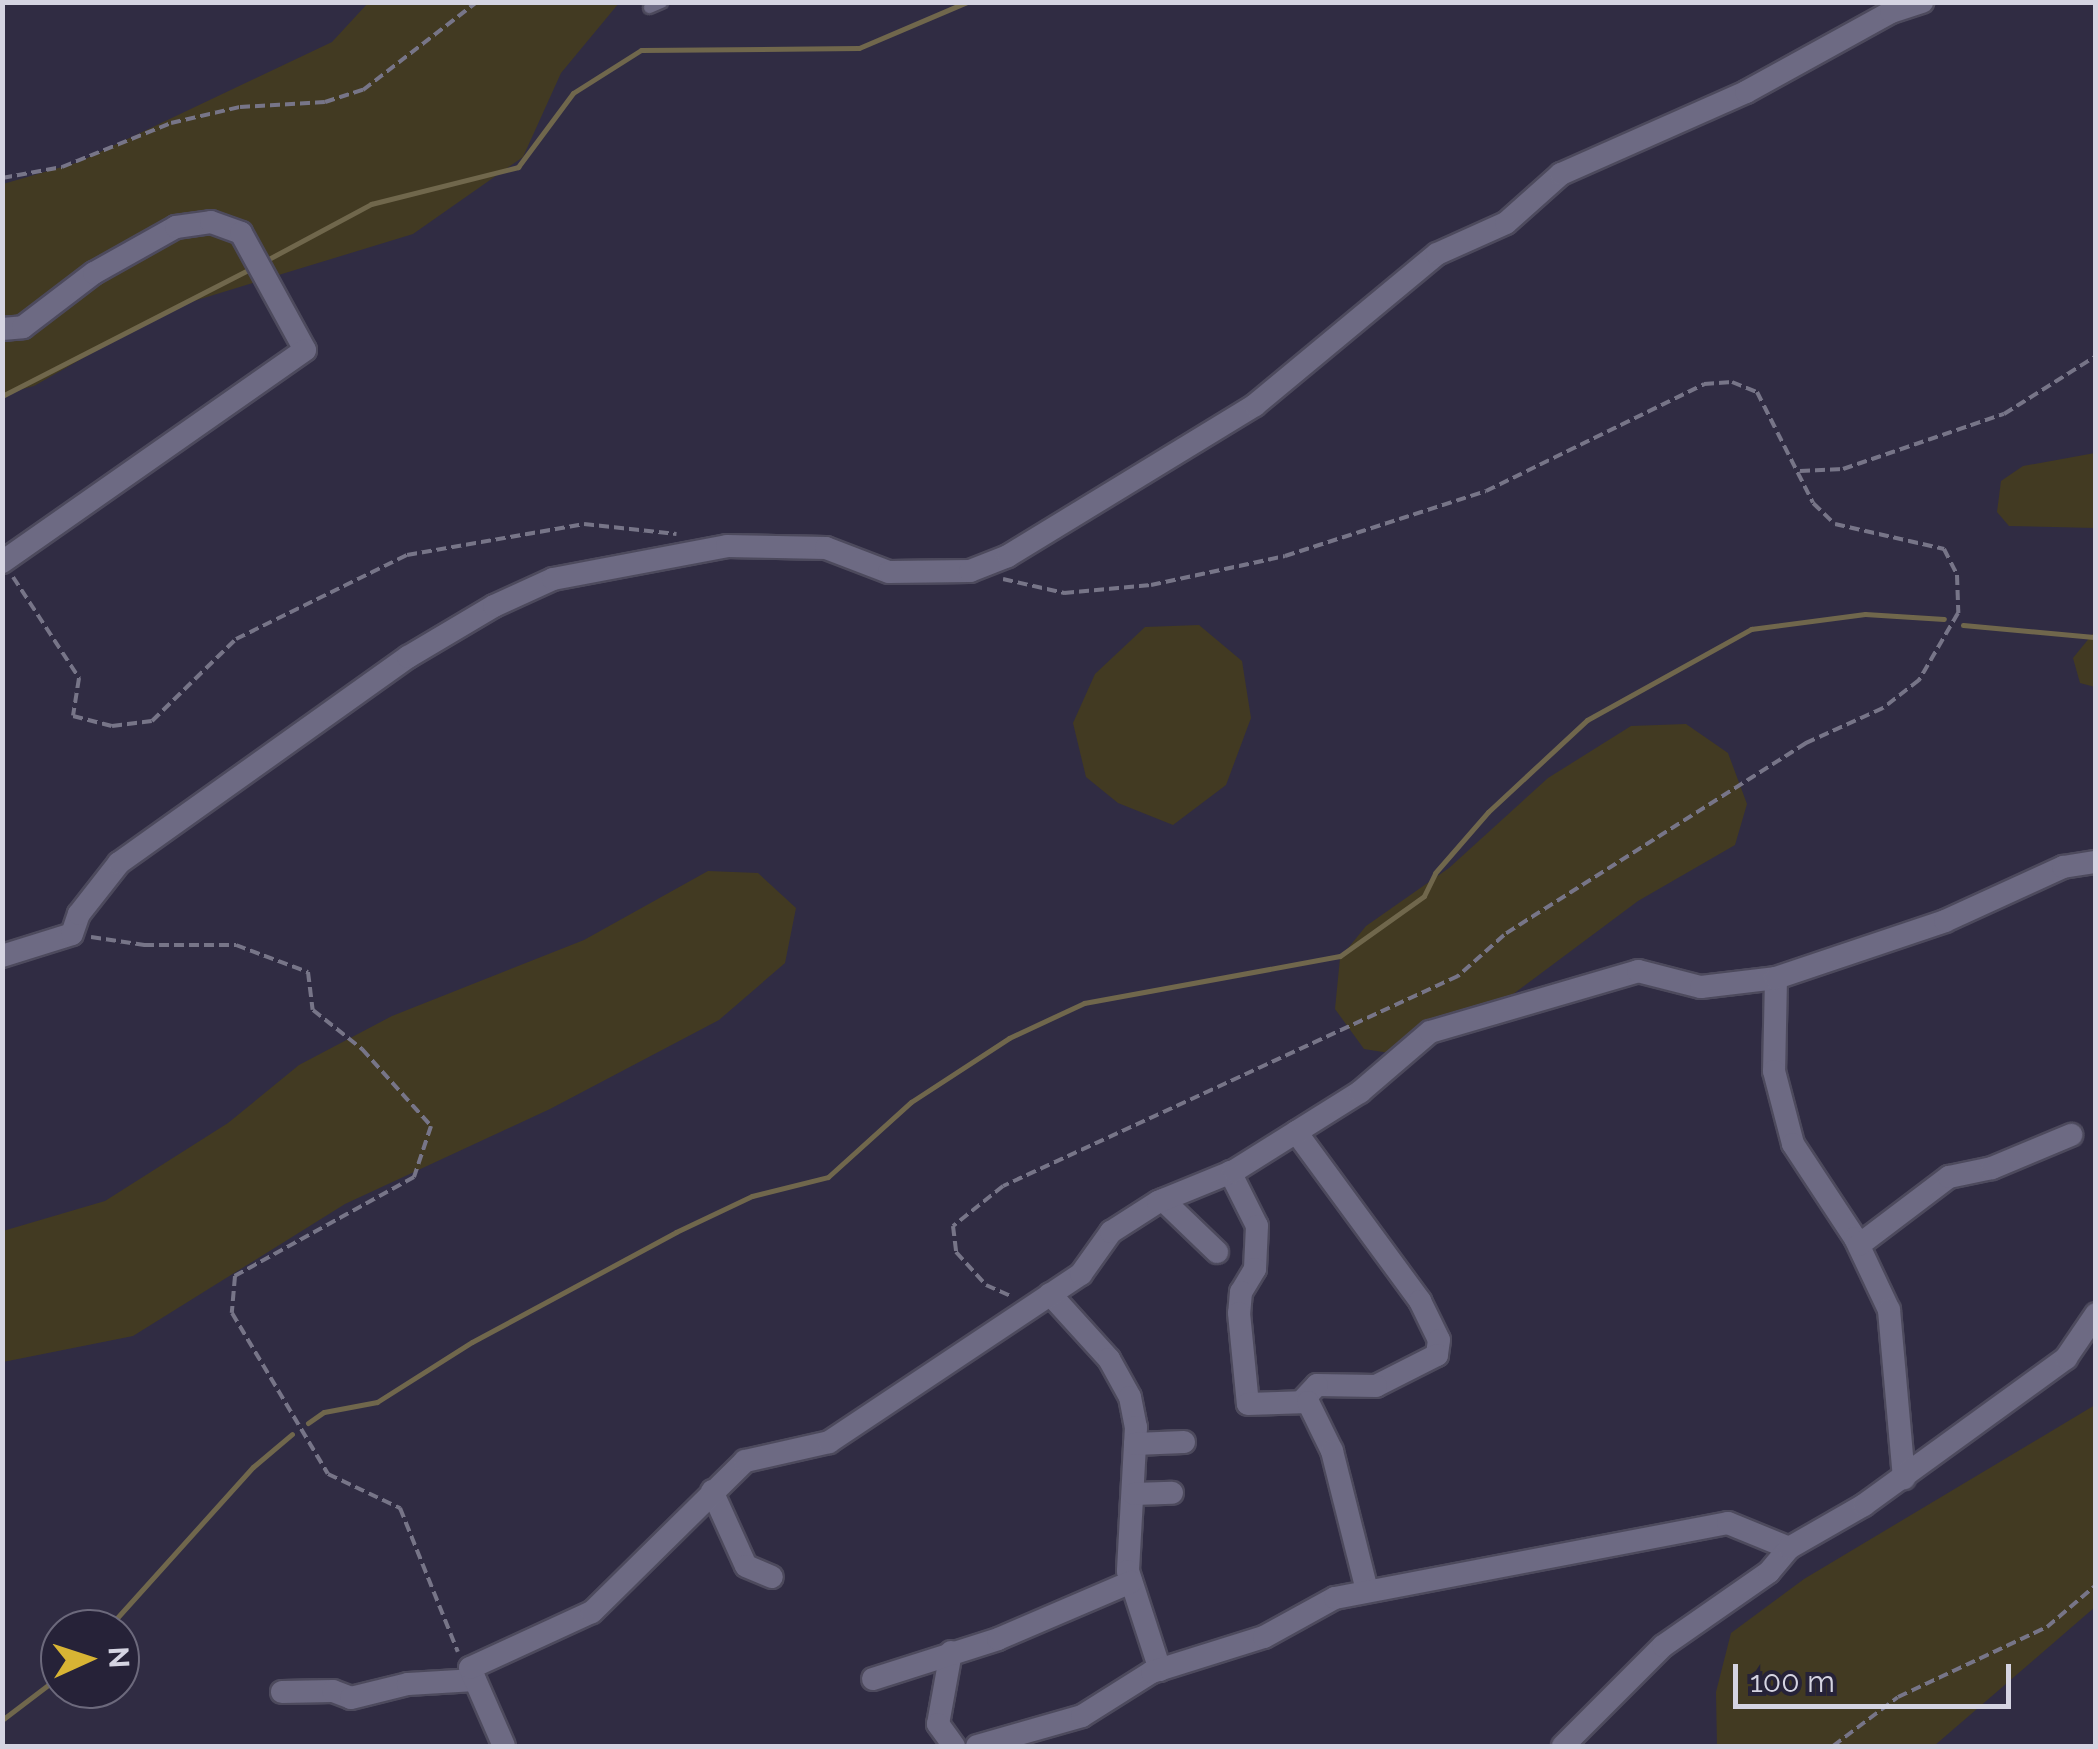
<!DOCTYPE html>
<html>
<head>
<meta charset="utf-8">
<style>
  body { margin:0 }
  #map { position:relative; width:2098px; height:1749px; overflow:hidden; background:#302c43; font-family:Raleway,sans-serif }
  div>[style] { position:absolute }
  [style*='--x'] { left:calc(var(--x)*1px); top:calc(var(--y)*1px); width:calc(var(--w)*1px); rotate:calc(var(--a)*1deg) }
  .green>* { inset:0; background:#423a22 }
  .stream>* { height:5px; margin:-2.5px; padding:0 2.5px; transform-origin:2.5px; border-radius:2.5px; background:#70674c }
  .path>* { height:4px; margin-top:-2px; transform-origin:0; background:repeating-linear-gradient(90deg,#777588 0 10px,transparent 0 15px) }
  .roads { filter:drop-shadow(2px 0 #4d4a5d) drop-shadow(-2px 0 #4d4a5d) drop-shadow(0 2px #4d4a5d) drop-shadow(0 -2px #4d4a5d) }
  .service>* { height:11px; margin:-5.5px; padding:0 5.5px; transform-origin:5.5px; border-radius:5.5px; background:#6d6a83 }
  .minor>* { height:22px; margin:-11px; padding:0 11px; transform-origin:11px; border-radius:11px; background:#6d6a83 }
  span { translate:-50% -50%; white-space:nowrap; text-align:center; line-height:1.15; -webkit-text-stroke:10px #262238; paint-order:stroke }
  .frame { position:absolute; inset:0; border:5px solid #d5d4e2; pointer-events:none }
  .north { position:absolute; left:40px; top:1609px; width:100px; height:100px; box-sizing:border-box; background:#262238; border:2px solid #6c697c; border-radius:50%; rotate:87deg; font-size:28px; font-weight:700; line-height:40px; text-align:center; color:#d5d4e2 }
  .north::after { content:''; display:block; margin:auto; width:35px; height:45px; background:#d8b434; clip-path:polygon(50% 0,100% 100%,50% 72%,0 100%) }
  .scale { position:absolute; left:1733px; top:1664px; width:278px; height:45px; box-sizing:border-box; border:5px solid #d5d4e2; border-top:0; padding-left:12px; font-size:30px; line-height:35px; white-space:nowrap; color:#d5d4e2; -webkit-text-stroke:8px #262238; paint-order:stroke }
</style>
</head>
<body>
<div id="map">
  <div class="green">
    <div style="clip-path:polygon(368px 3px,619px 3px,561px 73px,523px 157px,413px 234px,171px 308px,34px 386px,3px 394px,3px 184px,79px 162px,332px 42px)"></div>
    <div style="clip-path:polygon(2095px 453px,2095px 528px,2009px 526px,1997px 512px,2001px 481px,2023px 466px)"></div>
    <div style="clip-path:polygon(1199px 625px,1242px 661px,1251px 718px,1226px 785px,1173px 825px,1118px 803px,1086px 777px,1073px 723px,1095px 674px,1145px 627px)"></div>
    <div style="clip-path:polygon(2095px 631px,2095px 687px,2080px 683px,2073px 658px)"></div>
    <div style="clip-path:polygon(1686px 724px,1728px 753px,1747px 804px,1735px 845px,1638px 901px,1492px 1010px,1402px 1055px,1364px 1049px,1335px 1009px,1340px 958px,1366px 926px,1449px 868px,1548px 778px,1631px 726px)"></div>
    <div style="clip-path:polygon(708px 871px,758px 873px,796px 908px,785px 963px,719px 1020px,550px 1109px,345px 1204px,133px 1336px,3px 1362px,3px 1231px,105px 1201px,228px 1123px,299px 1065px,392px 1016px,584px 940px)"></div>
    <div style="clip-path:polygon(2095px 1405px,2095px 1607px,1934px 1746px,1717px 1746px,1716px 1692px,1731px 1633px,1804px 1579px)"></div>
  </div>
  <div class="stream">
    <div style="--x:263;--y:262;--w:123;--a:-28.2"></div>
    <div style="--x:371;--y:204;--w:152;--a:-14.1"></div>
    <div style="--x:518;--y:167;--w:92;--a:-53.4"></div>
    <div style="--x:573;--y:93;--w:80;--a:-32.3"></div>
    <div style="--x:641;--y:50;--w:218;--a:-0.5"></div>
    <div style="--x:859;--y:48;--w:117;--a:-23.1"></div>
    <div style="--x:2;--y:396;--w:283;--a:-27.1"></div>
    <div style="--x:1963;--y:625;--w:134;--a:5.2"></div>
    <div style="--x:308;--y:1423;--w:19;--a:-35"></div>
    <div style="--x:324;--y:1412;--w:54;--a:-10.7"></div>
    <div style="--x:377;--y:1402;--w:112;--a:-32.3"></div>
    <div style="--x:472;--y:1342;--w:232;--a:-28.3"></div>
    <div style="--x:676;--y:1232;--w:84;--a:-25.3"></div>
    <div style="--x:752;--y:1196;--w:78;--a:-14"></div>
    <div style="--x:828;--y:1177;--w:112;--a:-42.1"></div>
    <div style="--x:911;--y:1102;--w:117;--a:-33.1"></div>
    <div style="--x:1009;--y:1038;--w:83;--a:-25"></div>
    <div style="--x:1084;--y:1003;--w:260;--a:-10.4"></div>
    <div style="--x:1340;--y:956;--w:103;--a:-35.5"></div>
    <div style="--x:1424;--y:896;--w:25;--a:-64"></div>
    <div style="--x:1435;--y:873;--w:81;--a:-49"></div>
    <div style="--x:1488;--y:812;--w:135;--a:-42.9"></div>
    <div style="--x:1587;--y:720;--w:188;--a:-29"></div>
    <div style="--x:1751;--y:629;--w:115;--a:-7.5"></div>
    <div style="--x:1865;--y:614;--w:79;--a:3.6"></div>
    <div style="--x:107;--y:1629;--w:218;--a:-48"></div>
    <div style="--x:253;--y:1467;--w:51;--a:-40.2"></div>
    <div style="--x:2;--y:1720;--w:73;--a:-37.2"></div>
  </div>
  <div class="path">
    <div style="--x:2;--y:178;--w:61;--a:-10.4"></div>
    <div style="--x:62;--y:167;--w:118;--a:-22"></div>
    <div style="--x:171;--y:123;--w:71;--a:-13.1"></div>
    <div style="--x:240;--y:107;--w:85;--a:-3.4"></div>
    <div style="--x:325;--y:102;--w:40;--a:-18"></div>
    <div style="--x:363;--y:90;--w:144;--a:-37.7"></div>
    <div style="--x:1800;--y:471;--w:43;--a:-2.7"></div>
    <div style="--x:1843;--y:469;--w:170;--a:-18.9"></div>
    <div style="--x:2004;--y:414;--w:109;--a:-32.2"></div>
    <div style="--x:13;--y:577;--w:121;--a:56.8"></div>
    <div style="--x:79;--y:678;--w:38;--a:99"></div>
    <div style="--x:73;--y:716;--w:40;--a:14.4"></div>
    <div style="--x:112;--y:726;--w:40;--a:-7.1"></div>
    <div style="--x:152;--y:721;--w:117;--a:-44.3"></div>
    <div style="--x:236;--y:639;--w:191;--a:-26.2"></div>
    <div style="--x:407;--y:555;--w:180;--a:-9.9"></div>
    <div style="--x:584;--y:524;--w:93;--a:6.2"></div>
    <div style="--x:1003;--y:579;--w:63;--a:12.9"></div>
    <div style="--x:1064;--y:593;--w:87;--a:-5.3"></div>
    <div style="--x:1151;--y:585;--w:137;--a:-12.2"></div>
    <div style="--x:1285;--y:556;--w:211;--a:-17.9"></div>
    <div style="--x:1486;--y:491;--w:243;--a:-26.1"></div>
    <div style="--x:1704;--y:384;--w:28;--a:-4"></div>
    <div style="--x:1732;--y:382;--w:27;--a:22"></div>
    <div style="--x:1757;--y:392;--w:124;--a:63.2"></div>
    <div style="--x:1813;--y:503;--w:30;--a:44"></div>
    <div style="--x:1835;--y:524;--w:112;--a:12.9"></div>
    <div style="--x:1944;--y:549;--w:29;--a:63"></div>
    <div style="--x:1957;--y:575;--w:38;--a:88"></div>
    <div style="--x:1958;--y:613;--w:78;--a:120.2"></div>
    <div style="--x:1919;--y:680;--w:46;--a:142.1"></div>
    <div style="--x:1883;--y:708;--w:85;--a:155.6"></div>
    <div style="--x:1806;--y:743;--w:358;--a:147.6"></div>
    <div style="--x:1504;--y:935;--w:62;--a:138.3"></div>
    <div style="--x:1458;--y:976;--w:501;--a:155.22"></div>
    <div style="--x:1003;--y:1186;--w:64;--a:141.3"></div>
    <div style="--x:953;--y:1226;--w:26;--a:83"></div>
    <div style="--x:956;--y:1252;--w:45;--a:47.7"></div>
    <div style="--x:986;--y:1285;--w:27;--a:24"></div>
    <div style="--x:91;--y:937;--w:54;--a:8.6"></div>
    <div style="--x:144;--y:945;--w:92;--a:0"></div>
    <div style="--x:236;--y:945;--w:77;--a:20.6"></div>
    <div style="--x:308;--y:972;--w:38;--a:83"></div>
    <div style="--x:313;--y:1010;--w:63;--a:38.5"></div>
    <div style="--x:362;--y:1049;--w:103;--a:48.1"></div>
    <div style="--x:431;--y:1126;--w:54;--a:108.4"></div>
    <div style="--x:414;--y:1177;--w:205;--a:151.1"></div>
    <div style="--x:235;--y:1276;--w:37;--a:95"></div>
    <div style="--x:232;--y:1313;--w:187;--a:59.2"></div>
    <div style="--x:328;--y:1474;--w:80;--a:25.3"></div>
    <div style="--x:400;--y:1508;--w:155;--a:68.1"></div>
    <div style="--x:1833;--y:1746;--w:81;--a:-37"></div>
    <div style="--x:1898;--y:1697;--w:165;--a:-25.2"></div>
    <div style="--x:2047;--y:1627;--w:65;--a:-40.6"></div>
  </div>
  <div class="roads">
    <div class="service">
      <div style="--x:649;--y:7;--w:13;--a:-23"></div>
    </div>
    <div class="minor">
      <div style="--x:2;--y:329;--w:21;--a:-5"></div>
      <div style="--x:23;--y:327;--w:89;--a:-37.3"></div>
      <div style="--x:94;--y:273;--w:94;--a:-29.3"></div>
      <div style="--x:176;--y:227;--w:35;--a:-8"></div>
      <div style="--x:211;--y:222;--w:32;--a:20"></div>
      <div style="--x:241;--y:233;--w:133;--a:61.3"></div>
      <div style="--x:305;--y:350;--w:370;--a:145"></div>
      <div style="--x:2;--y:956;--w:73;--a:-17.4"></div>
      <div style="--x:72;--y:934;--w:21;--a:-71"></div>
      <div style="--x:79;--y:914;--w:65;--a:-51.9"></div>
      <div style="--x:119;--y:863;--w:355;--a:-35.5"></div>
      <div style="--x:408;--y:657;--w:100;--a:-30.7"></div>
      <div style="--x:494;--y:606;--w:65;--a:-24.6"></div>
      <div style="--x:553;--y:579;--w:177;--a:-10.7"></div>
      <div style="--x:727;--y:546;--w:99;--a:1.2"></div>
      <div style="--x:826;--y:548;--w:67;--a:20.9"></div>
      <div style="--x:889;--y:572;--w:81;--a:-0.7"></div>
      <div style="--x:970;--y:571;--w:41;--a:-21.5"></div>
      <div style="--x:1008;--y:556;--w:289;--a:-31.4"></div>
      <div style="--x:1255;--y:405;--w:236;--a:-39.7"></div>
      <div style="--x:1437;--y:254;--w:76;--a:-24.2"></div>
      <div style="--x:1506;--y:223;--w:74;--a:-41.7"></div>
      <div style="--x:1561;--y:174;--w:202;--a:-23.9"></div>
      <div style="--x:1746;--y:92;--w:166;--a:-28.9"></div>
      <div style="--x:1891;--y:12;--w:33;--a:-18"></div>
      <div style="--x:1776;--y:978;--w:93;--a:91.2"></div>
      <div style="--x:1774;--y:1071;--w:75;--a:75.4"></div>
      <div style="--x:1793;--y:1144;--w:113;--a:56.6"></div>
      <div style="--x:1855;--y:1238;--w:80;--a:64.7"></div>
      <div style="--x:1889;--y:1310;--w:169;--a:84.9"></div>
      <div style="--x:1296;--y:1132;--w:210;--a:53.7"></div>
      <div style="--x:1420;--y:1301;--w:43;--a:64"></div>
      <div style="--x:1439;--y:1340;--w:15;--a:98"></div>
      <div style="--x:1437;--y:1355;--w:68;--a:153.1"></div>
      <div style="--x:1376;--y:1386;--w:59;--a:-179"></div>
      <div style="--x:1317;--y:1385;--w:23;--a:133"></div>
      <div style="--x:1230;--y:1172;--w:60;--a:63.4"></div>
      <div style="--x:1257;--y:1226;--w:43;--a:92.7"></div>
      <div style="--x:1255;--y:1269;--w:27;--a:121"></div>
      <div style="--x:1241;--y:1292;--w:21;--a:95"></div>
      <div style="--x:1239;--y:1313;--w:91;--a:84.4"></div>
      <div style="--x:1248;--y:1404;--w:60;--a:-1.9"></div>
      <div style="--x:1308;--y:1402;--w:55;--a:63.9"></div>
      <div style="--x:1332;--y:1451;--w:143;--a:75.9"></div>
      <div style="--x:1163;--y:1200;--w:75;--a:43.9"></div>
      <div style="--x:1859;--y:1245;--w:113;--a:-37.1"></div>
      <div style="--x:1949;--y:1177;--w:44;--a:-11.8"></div>
      <div style="--x:1992;--y:1168;--w:86;--a:-22.7"></div>
      <div style="--x:1050;--y:1294;--w:88;--a:47.8"></div>
      <div style="--x:1109;--y:1359;--w:43;--a:61.1"></div>
      <div style="--x:1130;--y:1397;--w:31;--a:79"></div>
      <div style="--x:1136;--y:1427;--w:144;--a:93.2"></div>
      <div style="--x:1128;--y:1571;--w:104;--a:72.1"></div>
      <div style="--x:1135;--y:1444;--w:49;--a:-2.3"></div>
      <div style="--x:712;--y:1491;--w:82;--a:65.6"></div>
      <div style="--x:746;--y:1566;--w:28;--a:23"></div>
      <div style="--x:1134;--y:1494;--w:38;--a:-2"></div>
      <div style="--x:951;--y:1652;--w:73;--a:100.2"></div>
      <div style="--x:938;--y:1724;--w:27;--a:54"></div>
      <div style="--x:873;--y:1679;--w:131;--a:-17.7"></div>
      <div style="--x:998;--y:1639;--w:145;--a:-23.2"></div>
      <div style="--x:282;--y:1692;--w:51;--a:-1.1"></div>
      <div style="--x:333;--y:1691;--w:19;--a:21"></div>
      <div style="--x:351;--y:1698;--w:59;--a:-13.8"></div>
      <div style="--x:408;--y:1684;--w:67;--a:-3.4"></div>
      <div style="--x:504;--y:1746;--w:85;--a:-113.6"></div>
      <div style="--x:470;--y:1668;--w:134;--a:-24.7"></div>
      <div style="--x:592;--y:1612;--w:215;--a:-44.6"></div>
      <div style="--x:745;--y:1461;--w:86;--a:-12.7"></div>
      <div style="--x:829;--y:1442;--w:303;--a:-33.7"></div>
      <div style="--x:1081;--y:1274;--w:52;--a:-54.5"></div>
      <div style="--x:1111;--y:1232;--w:56;--a:-32.6"></div>
      <div style="--x:1158;--y:1202;--w:82;--a:-22.2"></div>
      <div style="--x:1234;--y:1171;--w:149;--a:-32.1"></div>
      <div style="--x:1360;--y:1092;--w:92;--a:-40.6"></div>
      <div style="--x:1430;--y:1032;--w:217;--a:-16.3"></div>
      <div style="--x:1638;--y:971;--w:65;--a:14.3"></div>
      <div style="--x:1701;--y:987;--w:76;--a:-6.8"></div>
      <div style="--x:1776;--y:978;--w:178;--a:-18.6"></div>
      <div style="--x:1945;--y:921;--w:130;--a:-24.6"></div>
      <div style="--x:2063;--y:867;--w:33;--a:-9"></div>
      <div style="--x:977;--y:1746;--w:109;--a:-15.9"></div>
      <div style="--x:1082;--y:1716;--w:83;--a:-32.2"></div>
      <div style="--x:1152;--y:1672;--w:117;--a:-17.4"></div>
      <div style="--x:1264;--y:1637;--w:81;--a:-28.8"></div>
      <div style="--x:1335;--y:1598;--w:400;--a:-10.8"></div>
      <div style="--x:1728;--y:1523;--w:66;--a:22.3"></div>
      <div style="--x:1563;--y:1746;--w:141;--a:-45"></div>
      <div style="--x:1663;--y:1646;--w:129;--a:-34.9"></div>
      <div style="--x:1769;--y:1572;--w:31;--a:-50"></div>
      <div style="--x:1789;--y:1548;--w:86;--a:-29.8"></div>
      <div style="--x:1864;--y:1505;--w:250;--a:-36"></div>
      <div style="--x:2066;--y:1358;--w:53;--a:-55.7"></div>
    </div>
  </div>
  <div class="frame"></div>
  <div class="north">N</div>
  <div class="scale">100 m</div>
</div>
</body>
</html>
